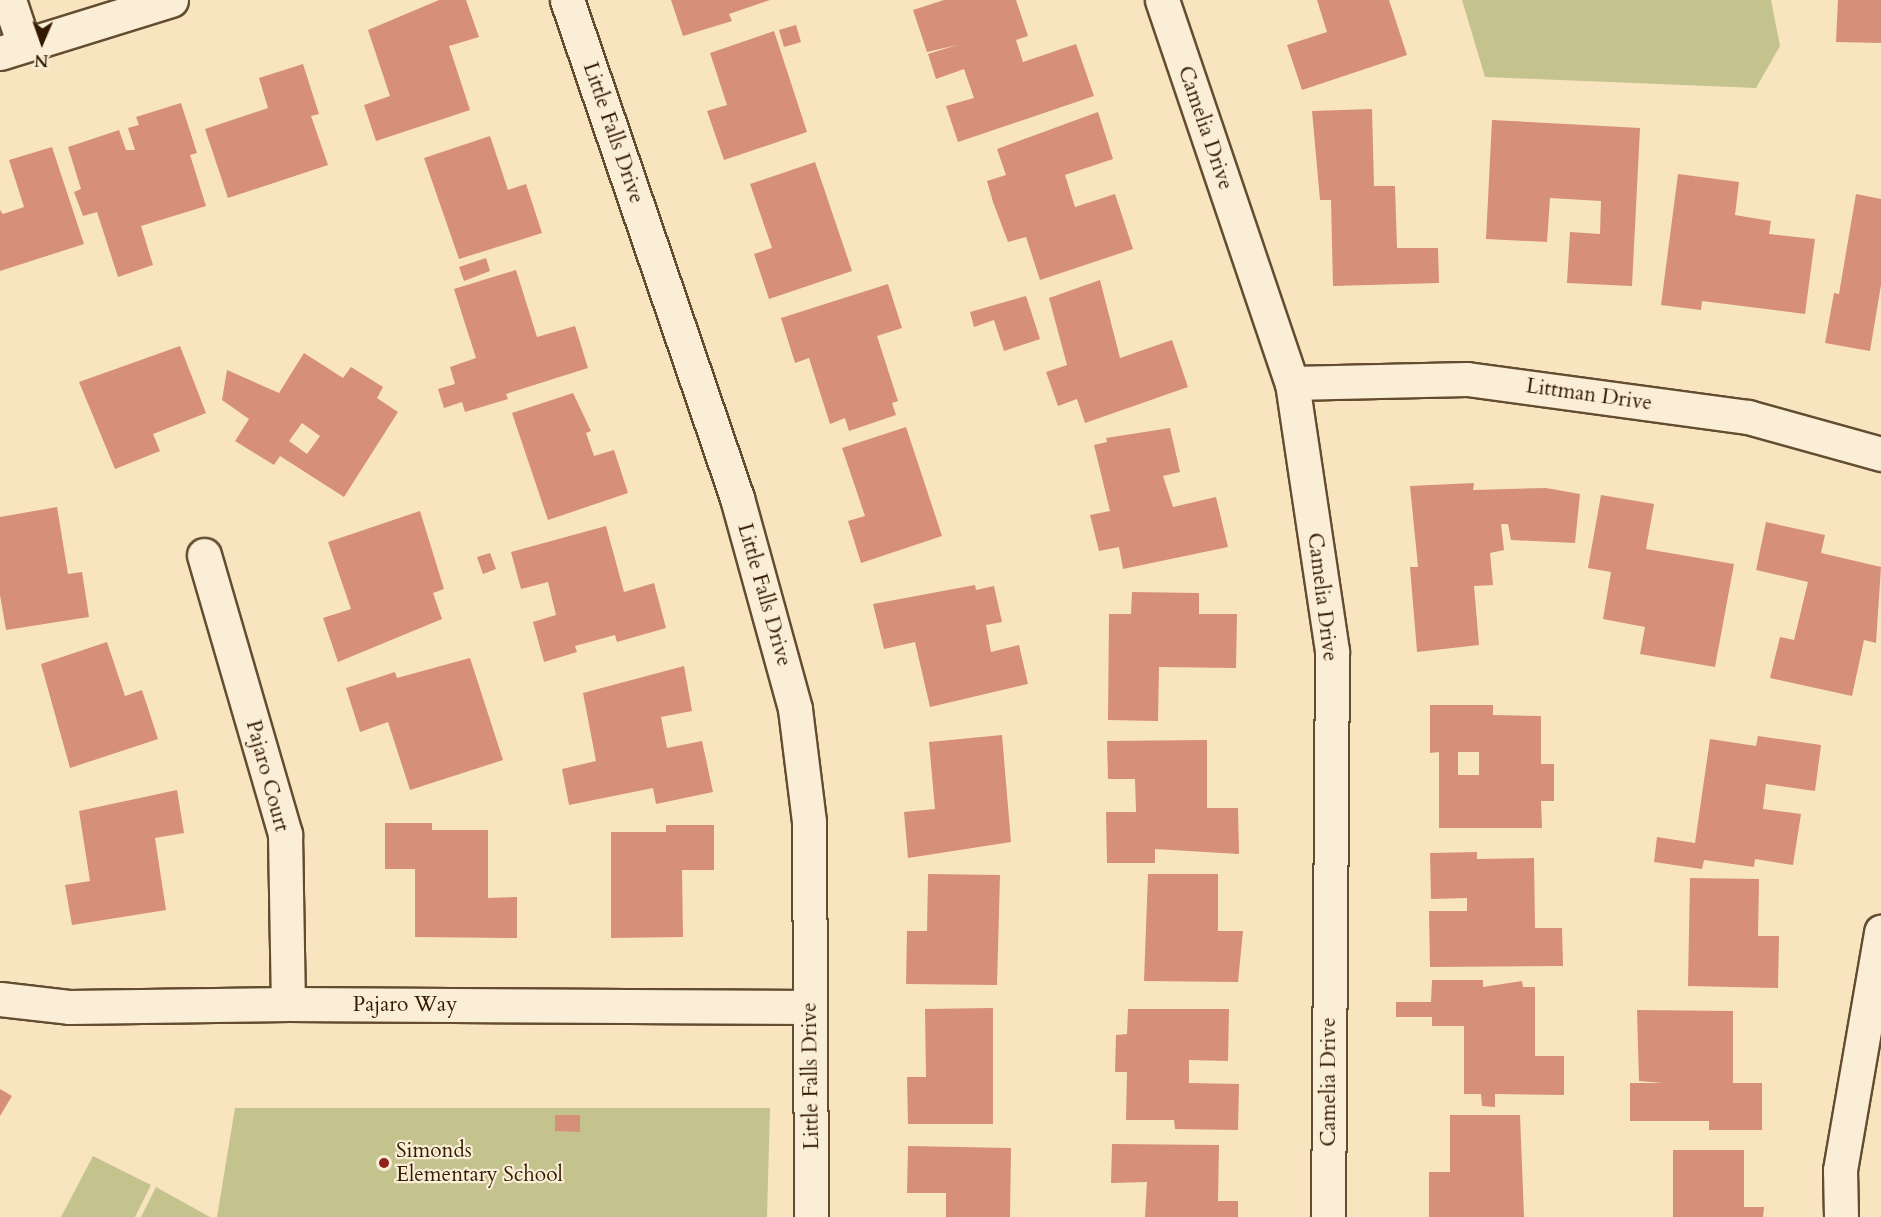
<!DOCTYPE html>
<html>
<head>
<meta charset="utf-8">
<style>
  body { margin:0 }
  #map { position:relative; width:1881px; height:1217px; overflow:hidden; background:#f8e5c0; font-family:Cardo,serif }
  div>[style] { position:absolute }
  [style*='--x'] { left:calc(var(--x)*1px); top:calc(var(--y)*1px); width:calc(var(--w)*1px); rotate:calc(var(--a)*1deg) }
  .green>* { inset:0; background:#c4c28d }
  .building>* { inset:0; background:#d68f79 }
  .roads { filter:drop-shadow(2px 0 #644c30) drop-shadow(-2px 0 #644c30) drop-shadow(0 2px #644c30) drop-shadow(0 -2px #644c30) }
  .minor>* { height:33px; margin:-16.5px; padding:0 16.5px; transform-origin:16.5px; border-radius:16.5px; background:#faeed6 }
  .dots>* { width:16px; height:16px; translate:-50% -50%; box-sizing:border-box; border:3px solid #faeed6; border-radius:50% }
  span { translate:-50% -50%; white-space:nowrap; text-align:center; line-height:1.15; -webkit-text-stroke:4.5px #faeed6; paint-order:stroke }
  .street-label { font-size:21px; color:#331900 }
  .poi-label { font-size:21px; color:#331900 }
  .left { translate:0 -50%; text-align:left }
  .north { position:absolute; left:12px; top:12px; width:60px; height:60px; -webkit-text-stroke:4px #faeed6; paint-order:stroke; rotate:182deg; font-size:16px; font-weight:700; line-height:24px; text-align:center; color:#331900 }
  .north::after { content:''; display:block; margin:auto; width:21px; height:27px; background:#331900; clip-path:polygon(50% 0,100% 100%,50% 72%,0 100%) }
</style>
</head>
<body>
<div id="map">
  <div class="green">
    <div style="clip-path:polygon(1462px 0,1771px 0,1780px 46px,1756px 88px,1485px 77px)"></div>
    <div style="clip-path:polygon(235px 1108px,770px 1108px,767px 1217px,217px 1217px)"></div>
    <div style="clip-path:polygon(93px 1156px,151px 1185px,135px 1217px,61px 1217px)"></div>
    <div style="clip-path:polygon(156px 1187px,210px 1217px,141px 1217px)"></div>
  </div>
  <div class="building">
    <div style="clip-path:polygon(439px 0,466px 0,479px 37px,449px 46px,470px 110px,376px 141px,364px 105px,390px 96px,368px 30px)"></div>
    <div style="clip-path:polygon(671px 0,770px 0,729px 14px,732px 21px,683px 36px)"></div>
    <div style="clip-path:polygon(944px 0,1016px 0,1028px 36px,1016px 40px,1023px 62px,1076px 44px,1094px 96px,958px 142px,946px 106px,974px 98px,964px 69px,936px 79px,928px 54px,957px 45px,927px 52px,913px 10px)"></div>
    <div style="clip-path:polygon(1317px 0,1389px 0,1407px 55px,1302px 90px,1287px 45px,1327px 32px)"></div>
    <div style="clip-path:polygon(1838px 0,1881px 0,1881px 43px,1836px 42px)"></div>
    <div style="clip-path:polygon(796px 25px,801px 42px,784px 47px,779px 30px)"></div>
    <div style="clip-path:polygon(774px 31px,807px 132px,724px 160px,707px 111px,727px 105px,710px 53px)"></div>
    <div style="clip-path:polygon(303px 64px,319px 114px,311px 116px,328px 165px,228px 198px,205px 129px,268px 108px,259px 78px)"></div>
    <div style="clip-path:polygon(181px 103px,197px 153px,190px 155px,206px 206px,141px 226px,153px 265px,118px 277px,97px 212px,83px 216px,74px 192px,81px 189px,68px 147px,119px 130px,126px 150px,135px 150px,128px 128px,139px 125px,136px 117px)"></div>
    <div style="clip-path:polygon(1372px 109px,1374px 186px,1395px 186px,1397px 248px,1438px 248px,1439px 283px,1333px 286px,1331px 200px,1320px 200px,1312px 111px)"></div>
    <div style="clip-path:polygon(1098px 112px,1113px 159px,1065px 175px,1075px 207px,1115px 194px,1133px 249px,1040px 280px,1026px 237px,1008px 242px,993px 202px,987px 181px,1006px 175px,997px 149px)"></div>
    <div style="clip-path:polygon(1492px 120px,1640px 128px,1632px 286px,1567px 283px,1570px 232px,1600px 234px,1601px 201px,1550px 198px,1547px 242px,1486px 239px)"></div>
    <div style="clip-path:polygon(490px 136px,508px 190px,526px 184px,542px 233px,459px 259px,424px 158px)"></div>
    <div style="clip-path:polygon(52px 147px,84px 244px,0 271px,0 210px,3px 214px,24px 207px,9px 160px)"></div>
    <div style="clip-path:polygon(815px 162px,852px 271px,769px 299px,754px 254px,772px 248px,750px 184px)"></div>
    <div style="clip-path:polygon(1678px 174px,1739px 182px,1735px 215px,1771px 221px,1769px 234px,1815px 239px,1805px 314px,1702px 301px,1701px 310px,1661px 305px)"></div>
    <div style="clip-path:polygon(1856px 194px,1881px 199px,1881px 285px,1870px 351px,1825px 343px,1834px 293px,1839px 294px)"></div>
    <div style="clip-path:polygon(486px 258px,490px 271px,464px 281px,459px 267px)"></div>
    <div style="clip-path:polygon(516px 270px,537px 337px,575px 326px,588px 368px,506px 394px,508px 399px,465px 412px,462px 402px,444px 408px,438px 389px,455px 384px,450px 367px,476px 358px,454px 289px)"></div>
    <div style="clip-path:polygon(1100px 280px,1120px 358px,1172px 340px,1188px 387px,1085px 423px,1077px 399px,1058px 406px,1046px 372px,1067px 365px,1049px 298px)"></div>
    <div style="clip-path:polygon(888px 284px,902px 328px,877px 336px,898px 401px,892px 403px,896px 415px,849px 431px,845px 418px,830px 424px,809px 358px,795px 363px,781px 318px)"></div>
    <div style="clip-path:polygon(1026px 296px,1040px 339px,1004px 351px,994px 320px,974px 327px,970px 312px)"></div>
    <div style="clip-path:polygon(180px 346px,206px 413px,153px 434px,160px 451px,115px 469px,79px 382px)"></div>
    <div style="clip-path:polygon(evenodd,304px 353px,343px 378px,351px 367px,383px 387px,377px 398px,398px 412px,344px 497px,280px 456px,274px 465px,235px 441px,249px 419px,222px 400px,227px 370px,279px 393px,304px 353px,302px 423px,320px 436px,307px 454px,289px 441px,302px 423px)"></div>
    <div style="clip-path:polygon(573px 393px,591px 431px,586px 433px,594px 456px,614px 450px,628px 493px,548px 520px,512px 413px)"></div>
    <div style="clip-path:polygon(906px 427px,942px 536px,861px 563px,848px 521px,865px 516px,842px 448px)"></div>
    <div style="clip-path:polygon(1170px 428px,1180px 472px,1163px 476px,1173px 507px,1216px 497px,1228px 547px,1123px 569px,1119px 547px,1099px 551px,1090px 515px,1110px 511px,1094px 445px,1107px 442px,1106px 438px)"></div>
    <div style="clip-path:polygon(1474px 483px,1473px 490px,1546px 488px,1580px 494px,1575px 543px,1511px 540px,1508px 524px,1501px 524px,1504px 550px,1490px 553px,1493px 585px,1474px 586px,1479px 645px,1417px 652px,1410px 567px,1418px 567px,1410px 486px)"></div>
    <div style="clip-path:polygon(1601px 495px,1654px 504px,1646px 549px,1734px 564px,1715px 667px,1640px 654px,1645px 627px,1603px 619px,1611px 572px,1588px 568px)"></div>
    <div style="clip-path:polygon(57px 507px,68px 574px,82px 572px,89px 617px,6px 630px,0 595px,0 517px)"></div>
    <div style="clip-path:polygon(420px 511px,444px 589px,433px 593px,442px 619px,338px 662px,323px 618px,351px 609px,328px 542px)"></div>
    <div style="clip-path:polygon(1766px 522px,1825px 535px,1821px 553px,1881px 567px,1876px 643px,1864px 640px,1852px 696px,1770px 678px,1780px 637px,1794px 640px,1808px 582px,1756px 570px)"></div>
    <div style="clip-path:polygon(606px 526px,624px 592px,654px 583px,666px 628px,617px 642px,615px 635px,575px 646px,577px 652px,544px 662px,533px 622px,556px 615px,548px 582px,521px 589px,511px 552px)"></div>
    <div style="clip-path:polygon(490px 553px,496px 569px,483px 574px,477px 557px)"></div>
    <div style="clip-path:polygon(975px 585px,976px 590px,994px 586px,1002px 622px,986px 625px,991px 652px,1019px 645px,1028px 684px,930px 707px,915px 642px,884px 649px,873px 604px)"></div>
    <div style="clip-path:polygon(1132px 592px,1199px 593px,1199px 614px,1237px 614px,1236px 668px,1159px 667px,1158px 721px,1108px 720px,1109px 614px,1131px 614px)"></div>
    <div style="clip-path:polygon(107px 642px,125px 696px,142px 690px,158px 739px,70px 768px,41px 664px)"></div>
    <div style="clip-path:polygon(470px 658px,503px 760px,410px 790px,388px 722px,360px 732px,346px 688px,395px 672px,397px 678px)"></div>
    <div style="clip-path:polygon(684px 666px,692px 711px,661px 717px,667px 748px,702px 741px,713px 792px,656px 804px,653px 788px,569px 805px,562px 769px,596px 761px,583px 693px)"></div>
    <div style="clip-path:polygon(evenodd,1430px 705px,1493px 705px,1493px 715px,1541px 716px,1541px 764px,1554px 764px,1554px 801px,1541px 801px,1542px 828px,1439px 828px,1439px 752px,1430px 753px,1430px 705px,1458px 752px,1479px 752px,1479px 775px,1458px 775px,1458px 752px)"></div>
    <div style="clip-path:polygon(1002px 735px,1011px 842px,908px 858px,904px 812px,935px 809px,929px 742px)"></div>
    <div style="clip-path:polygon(1758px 736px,1821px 745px,1815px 791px,1766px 784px,1763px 809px,1801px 814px,1793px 865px,1755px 859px,1754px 867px,1704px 860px,1702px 869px,1654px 862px,1657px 837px,1695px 843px,1710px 739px,1756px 746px)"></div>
    <div style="clip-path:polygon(1207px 740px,1207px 808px,1238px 808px,1239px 854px,1155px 849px,1155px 863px,1107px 863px,1106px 812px,1136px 812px,1135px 779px,1108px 779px,1107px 741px)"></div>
    <div style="clip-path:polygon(177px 790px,184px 833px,155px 838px,166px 910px,72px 925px,65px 885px,90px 881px,79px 811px)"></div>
    <div style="clip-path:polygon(385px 823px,432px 823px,432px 830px,488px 830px,488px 898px,517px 897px,517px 938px,415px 937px,415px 869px,385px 869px)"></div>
    <div style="clip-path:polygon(666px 825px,714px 825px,714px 870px,682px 870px,683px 937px,611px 938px,611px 832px,666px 832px)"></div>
    <div style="clip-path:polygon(1477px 852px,1477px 859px,1534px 858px,1535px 928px,1562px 928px,1563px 966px,1430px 967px,1429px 911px,1467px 911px,1467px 898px,1431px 899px,1430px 853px)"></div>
    <div style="clip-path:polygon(928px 874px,1000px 875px,997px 985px,906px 984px,907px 931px,927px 931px)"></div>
    <div style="clip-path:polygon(1148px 874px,1218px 874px,1218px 931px,1243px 931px,1238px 982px,1144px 981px)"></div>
    <div style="clip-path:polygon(1690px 878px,1759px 879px,1758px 936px,1779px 936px,1778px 988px,1688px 986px)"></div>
    <div style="clip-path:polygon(1432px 980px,1483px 980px,1483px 987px,1522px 981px,1523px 987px,1535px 987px,1535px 1056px,1564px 1056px,1564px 1095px,1495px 1094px,1495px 1107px,1482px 1106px,1481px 1094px,1464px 1094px,1464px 1026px,1432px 1026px,1432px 1017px,1396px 1017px,1396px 1002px,1431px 1002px)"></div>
    <div style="clip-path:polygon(993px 1008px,993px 1124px,908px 1124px,907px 1077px,926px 1077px,925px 1009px)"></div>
    <div style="clip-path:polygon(1128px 1009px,1229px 1009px,1228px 1061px,1189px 1060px,1189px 1083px,1239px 1084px,1238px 1130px,1175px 1129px,1174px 1120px,1126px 1120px,1127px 1072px,1115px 1072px,1116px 1035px,1127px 1034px)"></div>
    <div style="clip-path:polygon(1637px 1010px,1733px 1011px,1733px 1083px,1762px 1083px,1762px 1130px,1709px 1130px,1709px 1121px,1630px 1121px,1630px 1083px,1663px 1083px,1639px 1081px)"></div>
    <div style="clip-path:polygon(0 1089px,12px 1096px,0 1116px)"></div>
    <div style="clip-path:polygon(555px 1115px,580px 1115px,580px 1132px,555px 1131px)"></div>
    <div style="clip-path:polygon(1450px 1115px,1520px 1115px,1524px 1217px,1429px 1217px,1429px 1172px,1450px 1172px)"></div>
    <div style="clip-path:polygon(1112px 1144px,1219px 1145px,1218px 1201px,1238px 1201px,1238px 1217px,1145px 1217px,1147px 1182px,1111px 1183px)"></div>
    <div style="clip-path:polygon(908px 1146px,1011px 1148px,1010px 1217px,946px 1217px,946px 1193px,907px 1193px)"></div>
    <div style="clip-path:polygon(1673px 1150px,1744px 1150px,1744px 1207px,1764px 1207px,1763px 1217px,1673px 1217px)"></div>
  </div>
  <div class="roads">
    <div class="minor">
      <div style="--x:9;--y:0;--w:47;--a:71.6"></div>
      <div style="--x:567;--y:0;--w:526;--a:71.15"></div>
      <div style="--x:737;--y:498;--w:219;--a:74.6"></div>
      <div style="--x:795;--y:709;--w:114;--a:82.9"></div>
      <div style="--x:809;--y:822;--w:395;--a:89.7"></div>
      <div style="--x:1162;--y:0;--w:404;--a:71.3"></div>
      <div style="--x:1292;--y:383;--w:271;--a:81.5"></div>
      <div style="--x:1332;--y:651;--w:566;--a:90.4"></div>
      <div style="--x:0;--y:53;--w:179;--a:-17.2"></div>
      <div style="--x:1292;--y:383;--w:175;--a:-1.3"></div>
      <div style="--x:1467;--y:379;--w:284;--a:7.7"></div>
      <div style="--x:1748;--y:417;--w:138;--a:15.5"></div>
      <div style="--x:204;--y:555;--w:291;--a:73.8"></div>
      <div style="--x:285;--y:834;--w:170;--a:89"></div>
      <div style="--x:0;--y:999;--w:69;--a:6.6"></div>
      <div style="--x:69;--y:1007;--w:219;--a:-0.8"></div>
      <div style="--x:288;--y:1004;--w:522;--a:0.33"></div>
      <div style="--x:1841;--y:1217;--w:47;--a:-91.2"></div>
      <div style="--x:1840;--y:1170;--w:242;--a:-80.2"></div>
    </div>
  </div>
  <div class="dots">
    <div style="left:384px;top:1163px;background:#8f2418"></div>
  </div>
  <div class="street-label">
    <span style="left:1205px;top:128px;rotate:71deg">Camelia Drive</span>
    <span style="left:613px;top:133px;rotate:71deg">Little Falls Drive</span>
    <span style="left:1589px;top:395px;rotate:8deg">Littman Drive</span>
    <span style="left:764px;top:595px;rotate:74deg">Little Falls Drive</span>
    <span style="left:1322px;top:597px;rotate:83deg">Camelia Drive</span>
    <span style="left:267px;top:776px;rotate:75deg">Pajaro Court</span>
    <span style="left:405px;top:1005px">Pajaro Way</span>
    <span style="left:811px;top:1076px;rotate:-91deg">Little Falls Drive</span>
    <span style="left:1329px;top:1082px;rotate:-90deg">Camelia Drive</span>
  </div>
  <div class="poi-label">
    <span class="left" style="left:396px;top:1163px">Simonds<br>Elementary School</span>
  </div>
  <div class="north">N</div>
</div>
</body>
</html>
